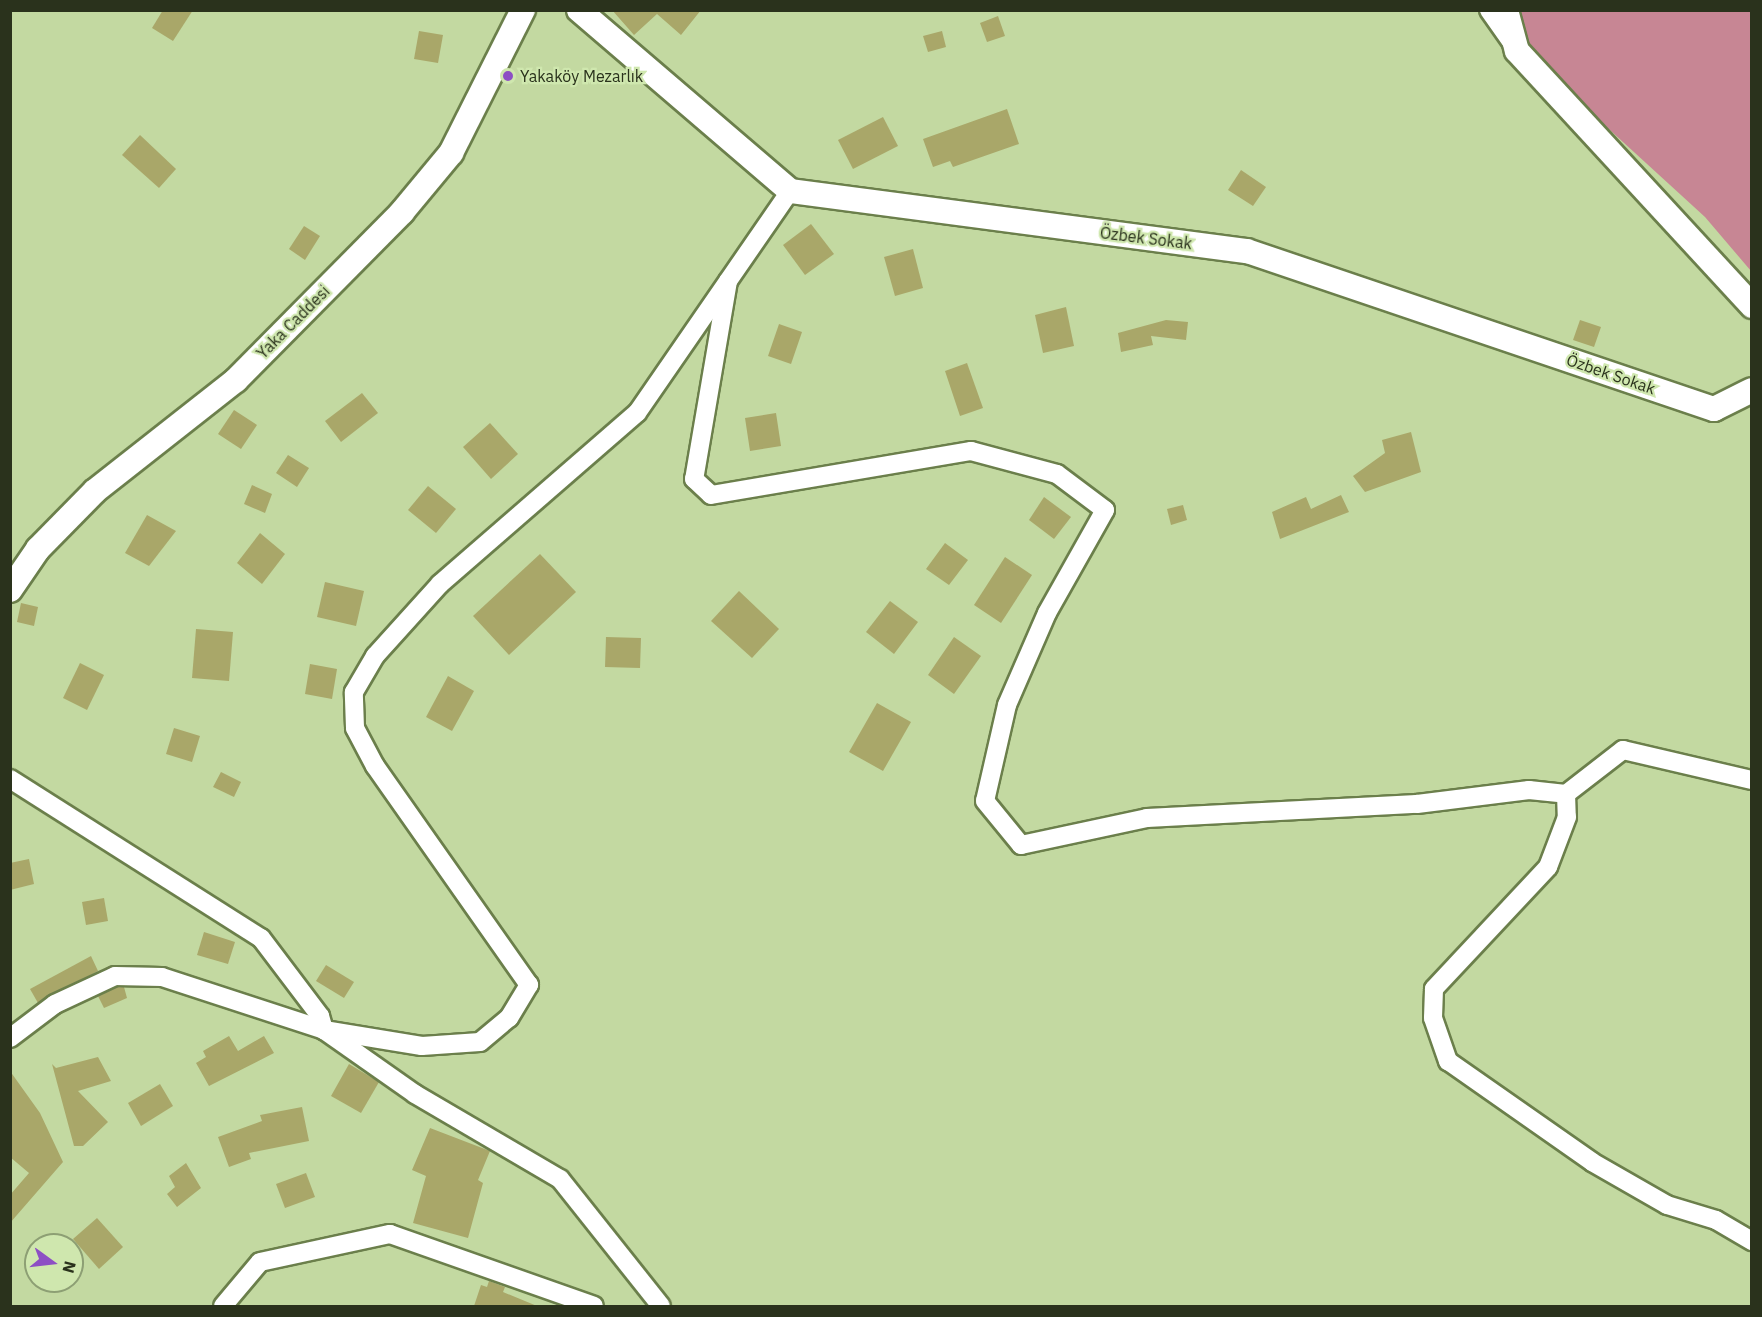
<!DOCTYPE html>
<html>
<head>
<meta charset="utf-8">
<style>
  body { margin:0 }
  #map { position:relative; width:1762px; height:1317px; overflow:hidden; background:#c3d9a1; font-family:"IBM Plex Sans",sans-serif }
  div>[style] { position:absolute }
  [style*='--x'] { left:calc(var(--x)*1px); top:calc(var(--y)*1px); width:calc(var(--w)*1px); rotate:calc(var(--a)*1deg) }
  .forest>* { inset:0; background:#c78694 }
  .building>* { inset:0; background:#a9a769 }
  .roads { filter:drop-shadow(2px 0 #6b7f4b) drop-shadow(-2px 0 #6b7f4b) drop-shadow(0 2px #6b7f4b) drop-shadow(0 -2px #6b7f4b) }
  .street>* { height:18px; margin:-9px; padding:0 9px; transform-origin:9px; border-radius:9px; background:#fff }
  .secondary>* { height:24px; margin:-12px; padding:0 12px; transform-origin:12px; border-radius:12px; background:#fff }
  .dots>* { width:16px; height:16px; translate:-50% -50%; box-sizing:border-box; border:3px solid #cfe7ae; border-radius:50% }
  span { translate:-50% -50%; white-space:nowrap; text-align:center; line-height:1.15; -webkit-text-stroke:4.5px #cfe7ae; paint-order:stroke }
  .poi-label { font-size:16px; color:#2a321c }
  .left { translate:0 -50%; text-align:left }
  .street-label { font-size:16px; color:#2a321c }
  .frame { position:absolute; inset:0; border:12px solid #2a321c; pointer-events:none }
  .north { position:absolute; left:24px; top:1233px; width:60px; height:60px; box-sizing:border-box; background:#cfe7ae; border:2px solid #8d9f74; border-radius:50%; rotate:105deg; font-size:16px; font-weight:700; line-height:24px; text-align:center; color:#2a321c }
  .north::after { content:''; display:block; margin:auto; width:21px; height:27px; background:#8d4fc4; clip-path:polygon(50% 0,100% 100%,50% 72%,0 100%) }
</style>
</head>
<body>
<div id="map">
  <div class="forest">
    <div style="clip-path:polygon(1520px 11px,1751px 11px,1751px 271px,1705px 217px,1541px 67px,1518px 28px)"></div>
  </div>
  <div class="building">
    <div style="clip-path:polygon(163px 10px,193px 10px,173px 41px,152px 28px)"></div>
    <div style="clip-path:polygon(612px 10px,701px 10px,681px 35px,657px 14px,634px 35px)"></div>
    <div style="clip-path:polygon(998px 16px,1005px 36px,987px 42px,980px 23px)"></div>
    <div style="clip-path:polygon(419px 31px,443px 35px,438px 63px,414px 59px)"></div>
    <div style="clip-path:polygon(942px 31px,946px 47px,928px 52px,923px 36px)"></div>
    <div style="clip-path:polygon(1007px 109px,1019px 144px,953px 167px,950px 161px,933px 167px,923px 139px)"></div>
    <div style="clip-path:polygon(883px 117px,898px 146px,853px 169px,838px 140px)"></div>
    <div style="clip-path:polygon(140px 135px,176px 169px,159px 188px,122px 155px)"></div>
    <div style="clip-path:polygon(1241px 170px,1266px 187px,1253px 206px,1228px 190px)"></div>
    <div style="clip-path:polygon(811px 224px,834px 254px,805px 275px,783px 245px)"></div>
    <div style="clip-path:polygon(304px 226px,320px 236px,305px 260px,289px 249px)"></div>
    <div style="clip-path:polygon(913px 249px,923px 288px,895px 296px,884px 257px)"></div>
    <div style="clip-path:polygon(1066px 307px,1074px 346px,1043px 353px,1035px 315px)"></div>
    <div style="clip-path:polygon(1166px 320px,1188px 322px,1186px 340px,1151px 336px,1153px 345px,1121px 352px,1118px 333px)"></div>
    <div style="clip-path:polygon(1580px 320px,1601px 327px,1594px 347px,1573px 340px)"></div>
    <div style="clip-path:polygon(779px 324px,802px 332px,791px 364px,768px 356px)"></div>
    <div style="clip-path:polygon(967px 363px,983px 408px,960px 416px,945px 371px)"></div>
    <div style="clip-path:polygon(362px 393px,378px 413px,341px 442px,325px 421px)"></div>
    <div style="clip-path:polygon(234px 410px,257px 425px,241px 449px,218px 434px)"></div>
    <div style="clip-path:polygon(776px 413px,781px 446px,750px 451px,745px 418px)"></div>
    <div style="clip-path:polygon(490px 423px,518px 454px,491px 479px,463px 447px)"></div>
    <div style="clip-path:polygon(1411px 432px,1421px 472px,1365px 492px,1353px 476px,1385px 453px,1382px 440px)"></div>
    <div style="clip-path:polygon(288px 455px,309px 468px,297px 487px,276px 473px)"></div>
    <div style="clip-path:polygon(252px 485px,272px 494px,265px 513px,244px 504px)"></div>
    <div style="clip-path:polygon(428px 486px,456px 509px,436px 533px,408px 510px)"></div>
    <div style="clip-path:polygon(1341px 495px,1349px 512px,1280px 539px,1272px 512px,1306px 497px,1311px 509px)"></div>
    <div style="clip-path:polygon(1044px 497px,1071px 517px,1054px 539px,1029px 520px)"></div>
    <div style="clip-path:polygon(1183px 505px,1187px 520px,1171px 525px,1167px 509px)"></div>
    <div style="clip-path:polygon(147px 515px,176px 531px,149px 566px,125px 553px)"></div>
    <div style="clip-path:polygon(260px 533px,285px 554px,262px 584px,237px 563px)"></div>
    <div style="clip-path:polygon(945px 543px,968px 560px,949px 585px,926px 569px)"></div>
    <div style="clip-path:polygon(540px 554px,576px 592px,509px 655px,473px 616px)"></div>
    <div style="clip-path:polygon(1005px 557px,1032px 575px,1001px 623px,974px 605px)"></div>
    <div style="clip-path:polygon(325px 582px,364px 591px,356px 626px,317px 617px)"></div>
    <div style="clip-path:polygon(739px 591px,779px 629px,752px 658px,711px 621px)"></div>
    <div style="clip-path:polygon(890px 601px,918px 622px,894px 654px,866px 632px)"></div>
    <div style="clip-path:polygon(21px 603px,38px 607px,34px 626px,17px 622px)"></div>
    <div style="clip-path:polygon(196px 629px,233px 632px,229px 681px,192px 678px)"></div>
    <div style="clip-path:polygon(606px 637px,641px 638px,640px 668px,605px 667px)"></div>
    <div style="clip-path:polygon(954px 637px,981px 656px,954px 694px,928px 675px)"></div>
    <div style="clip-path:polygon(80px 663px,104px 675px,87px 710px,63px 698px)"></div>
    <div style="clip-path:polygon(310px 664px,337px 669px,332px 699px,305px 694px)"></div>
    <div style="clip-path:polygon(448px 676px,474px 691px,452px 731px,426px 717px)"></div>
    <div style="clip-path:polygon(877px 703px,911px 722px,883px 771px,849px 752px)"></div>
    <div style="clip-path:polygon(174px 728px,200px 736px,192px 762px,166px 754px)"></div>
    <div style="clip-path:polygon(221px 772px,241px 782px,234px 797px,213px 787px)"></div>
    <div style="clip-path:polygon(29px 859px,34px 884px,10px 890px,10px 863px)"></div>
    <div style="clip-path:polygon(104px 898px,108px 921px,86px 925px,82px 902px)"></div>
    <div style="clip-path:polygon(204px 932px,235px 942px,228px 964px,197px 955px)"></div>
    <div style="clip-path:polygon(91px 956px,98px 971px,38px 1003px,30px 989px)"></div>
    <div style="clip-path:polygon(326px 965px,354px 982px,344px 998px,316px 981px)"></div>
    <div style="clip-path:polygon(117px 987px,124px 987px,127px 998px,104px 1008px,98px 996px)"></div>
    <div style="clip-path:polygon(229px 1036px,238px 1051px,264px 1036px,274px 1053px,209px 1086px,196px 1063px,206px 1057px,203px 1051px)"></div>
    <div style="clip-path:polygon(98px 1057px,111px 1081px,78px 1091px,108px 1122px,83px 1146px,74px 1146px,52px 1064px,56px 1068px)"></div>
    <div style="clip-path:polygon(349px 1064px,379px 1082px,361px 1113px,331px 1096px)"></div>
    <div style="clip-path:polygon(10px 1071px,40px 1113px,63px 1162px,10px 1223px,10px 1195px,29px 1173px,10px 1157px)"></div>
    <div style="clip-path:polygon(160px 1084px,173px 1106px,141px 1126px,128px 1103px)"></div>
    <div style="clip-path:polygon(302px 1107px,309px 1141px,249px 1153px,251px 1159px,229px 1167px,218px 1137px,262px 1121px,260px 1115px)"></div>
    <div style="clip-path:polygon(430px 1128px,490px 1151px,478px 1180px,483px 1183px,468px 1238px,413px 1223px,426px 1176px,412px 1170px)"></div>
    <div style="clip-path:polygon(186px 1163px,201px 1188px,177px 1207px,167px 1194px,175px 1187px,169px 1176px)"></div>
    <div style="clip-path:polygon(306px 1173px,315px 1197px,285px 1208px,276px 1184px)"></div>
    <div style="clip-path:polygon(97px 1218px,123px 1247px,99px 1269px,73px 1239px)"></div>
    <div style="clip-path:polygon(489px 1281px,505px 1287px,503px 1292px,537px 1306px,474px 1306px,481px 1285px,487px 1287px)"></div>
  </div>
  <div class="roads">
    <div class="street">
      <div style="--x:1489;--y:10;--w:39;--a:55"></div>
      <div style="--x:728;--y:281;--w:201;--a:99.7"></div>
      <div style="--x:694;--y:479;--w:23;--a:43"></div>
      <div style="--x:711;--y:495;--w:264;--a:-9.6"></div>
      <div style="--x:971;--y:451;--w:89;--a:15"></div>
      <div style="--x:1057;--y:474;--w:60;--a:36.9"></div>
      <div style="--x:1105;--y:510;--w:118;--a:119.4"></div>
      <div style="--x:1047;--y:613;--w:100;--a:113.5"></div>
      <div style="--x:1007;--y:705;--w:98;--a:102.9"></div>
      <div style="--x:985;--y:801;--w:57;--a:50.7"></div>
      <div style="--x:1021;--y:845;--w:129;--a:-12.1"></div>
      <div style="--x:1147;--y:818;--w:270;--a:-3"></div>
      <div style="--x:1417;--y:804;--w:113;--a:-7.1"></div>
      <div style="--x:1529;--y:790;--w:37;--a:6"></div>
      <div style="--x:1566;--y:794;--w:23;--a:88"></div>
      <div style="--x:1567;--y:817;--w:53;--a:110.8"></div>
      <div style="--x:1548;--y:867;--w:167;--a:133.1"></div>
      <div style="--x:1434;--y:989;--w:29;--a:92"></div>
      <div style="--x:1433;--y:1018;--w:46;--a:70.8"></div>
      <div style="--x:1448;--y:1061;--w:176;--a:35"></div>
      <div style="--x:1592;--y:1162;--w:86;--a:29.8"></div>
      <div style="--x:1667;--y:1205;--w:51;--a:17"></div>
      <div style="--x:1716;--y:1220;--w:42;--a:30.3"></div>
      <div style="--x:10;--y:779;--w:297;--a:32.4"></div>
      <div style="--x:261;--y:938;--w:98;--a:52.9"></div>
      <div style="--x:320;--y:1016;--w:15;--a:74"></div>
      <div style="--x:324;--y:1030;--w:111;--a:35.1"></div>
      <div style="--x:415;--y:1094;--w:168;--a:30.4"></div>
      <div style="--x:560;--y:1179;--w:162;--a:51.5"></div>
      <div style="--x:1566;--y:794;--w:72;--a:-37.7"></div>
      <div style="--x:1623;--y:750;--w:132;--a:13.1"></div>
      <div style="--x:10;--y:1038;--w:56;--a:-37.1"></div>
      <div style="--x:55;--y:1004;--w:66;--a:-25"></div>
      <div style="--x:115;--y:976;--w:47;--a:1.2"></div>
      <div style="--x:162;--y:977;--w:170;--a:18.1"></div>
      <div style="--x:324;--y:1030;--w:99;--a:9.3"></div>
      <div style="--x:422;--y:1046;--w:58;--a:-3.9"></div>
      <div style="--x:480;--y:1042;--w:38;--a:-40"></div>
      <div style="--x:509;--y:1018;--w:39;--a:-59"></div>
      <div style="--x:529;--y:985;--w:268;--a:-125.1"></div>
      <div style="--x:375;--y:766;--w:43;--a:-117.8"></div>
      <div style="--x:355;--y:728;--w:36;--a:-92"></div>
      <div style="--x:354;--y:692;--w:42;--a:-59.7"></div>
      <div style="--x:375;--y:656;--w:97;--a:-47.9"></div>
      <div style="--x:440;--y:584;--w:261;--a:-41"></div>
      <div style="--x:637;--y:413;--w:270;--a:-55.4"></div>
      <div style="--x:223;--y:1306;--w:57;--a:-49.9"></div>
      <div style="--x:260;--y:1262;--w:133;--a:-12.2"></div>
      <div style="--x:390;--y:1234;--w:216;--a:19.4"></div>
    </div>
    <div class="secondary">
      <div style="--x:579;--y:10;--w:278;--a:40.6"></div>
      <div style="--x:790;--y:191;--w:461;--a:7.5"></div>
      <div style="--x:1247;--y:251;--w:493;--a:18.7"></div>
      <div style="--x:1714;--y:409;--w:42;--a:-26.6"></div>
      <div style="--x:1506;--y:10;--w:42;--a:75"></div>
      <div style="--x:1517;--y:51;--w:347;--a:47.3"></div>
      <div style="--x:10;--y:590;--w:50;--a:-55.7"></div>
      <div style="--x:38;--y:549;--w:81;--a:-45.5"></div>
      <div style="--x:95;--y:491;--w:179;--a:-38.2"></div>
      <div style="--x:236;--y:380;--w:236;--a:-45.3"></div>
      <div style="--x:402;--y:212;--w:77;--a:-50.3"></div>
      <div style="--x:451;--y:153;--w:160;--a:-63.3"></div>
    </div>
  </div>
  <div class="dots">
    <div style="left:508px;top:76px;background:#8d4fc4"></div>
  </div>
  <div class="poi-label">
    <span class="left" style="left:520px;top:76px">Yakaköy Mezarlık</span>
  </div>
  <div class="street-label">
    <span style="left:1146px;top:238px;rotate:7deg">Özbek Sokak</span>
    <span style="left:293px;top:322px;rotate:-45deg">Yaka Caddesi</span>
    <span style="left:1611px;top:374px;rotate:19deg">Özbek Sokak</span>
  </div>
  <div class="frame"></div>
  <div class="north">N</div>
</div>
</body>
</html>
